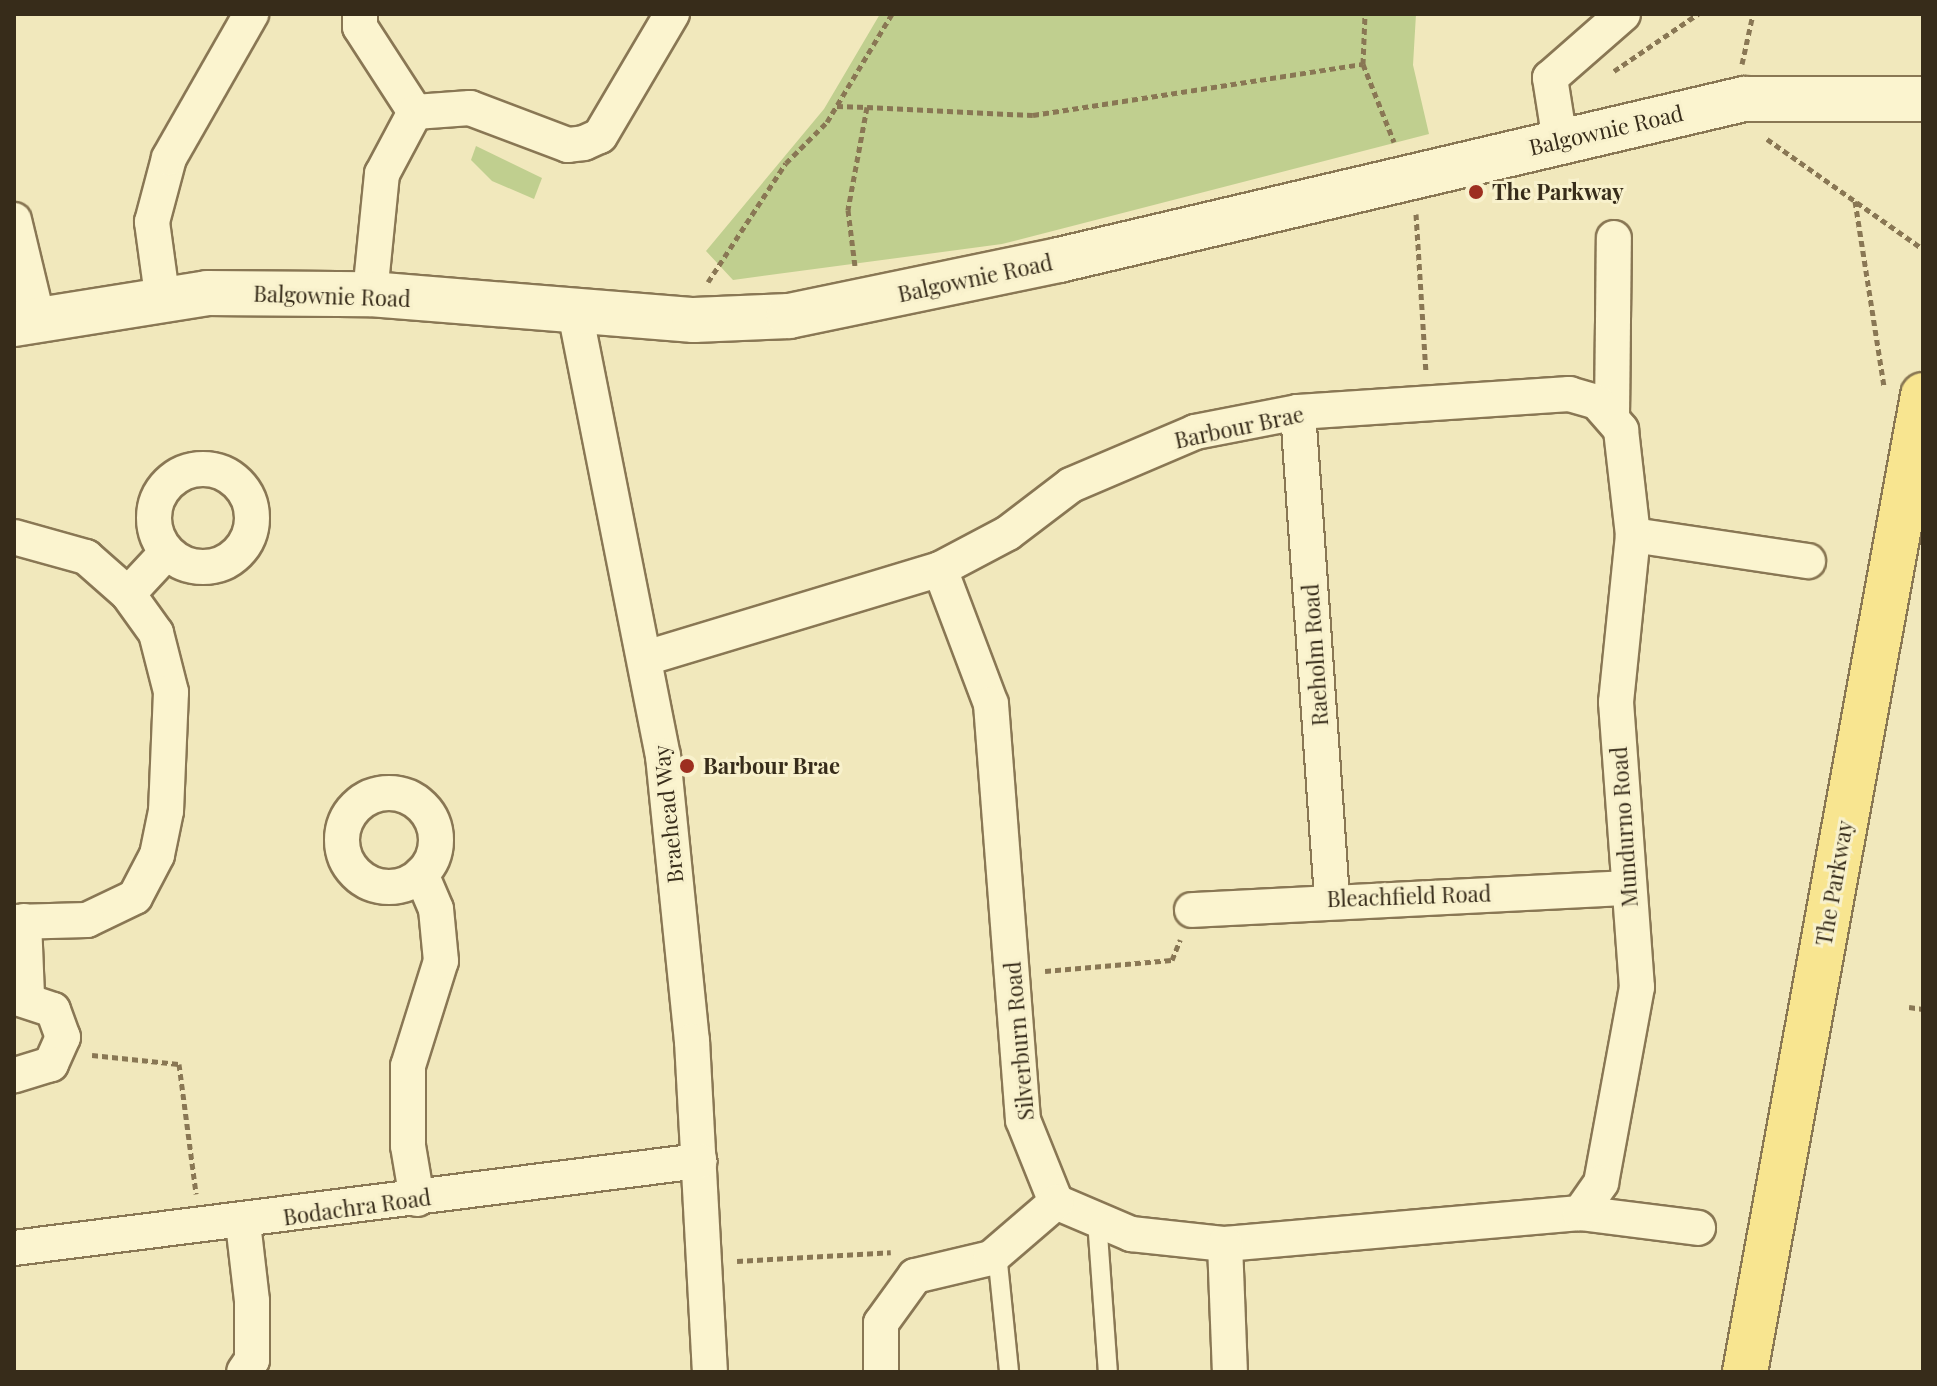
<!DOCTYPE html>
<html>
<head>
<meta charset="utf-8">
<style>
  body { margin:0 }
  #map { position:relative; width:1937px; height:1386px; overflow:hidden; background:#f1e8bc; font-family:"Playfair Display",serif }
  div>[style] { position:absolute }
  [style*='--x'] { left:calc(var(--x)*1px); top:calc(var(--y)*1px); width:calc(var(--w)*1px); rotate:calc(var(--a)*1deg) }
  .green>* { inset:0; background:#c0cf8f }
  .path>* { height:5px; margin-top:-2.5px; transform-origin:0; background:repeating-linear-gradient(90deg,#897754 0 6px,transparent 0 10px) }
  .roads { filter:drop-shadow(2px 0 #897754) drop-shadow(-2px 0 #897754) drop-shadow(0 2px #897754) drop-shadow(0 -2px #897754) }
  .lane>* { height:18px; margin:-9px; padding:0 9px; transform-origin:9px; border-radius:9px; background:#fbf4cf }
  .street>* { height:34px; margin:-17px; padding:0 17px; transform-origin:17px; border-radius:17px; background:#fbf4cf }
  .street>.ring { margin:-17px; padding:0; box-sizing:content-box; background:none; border:34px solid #fbf4cf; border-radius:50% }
  .secondary>* { height:44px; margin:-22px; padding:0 22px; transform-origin:22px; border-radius:22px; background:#fbf4cf }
  .primary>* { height:44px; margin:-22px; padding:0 22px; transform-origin:22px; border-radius:22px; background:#f8e590 }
  .dots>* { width:22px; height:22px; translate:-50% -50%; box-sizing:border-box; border:4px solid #f8f1cc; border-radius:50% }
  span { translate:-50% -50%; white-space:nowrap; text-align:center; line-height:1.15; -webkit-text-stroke:6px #f8f1cc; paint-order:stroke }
  .street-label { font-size:22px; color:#372c1a }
  .poi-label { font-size:22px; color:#372c1a; font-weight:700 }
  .left { translate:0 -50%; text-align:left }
  .frame { position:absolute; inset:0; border:16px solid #372c1a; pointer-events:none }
</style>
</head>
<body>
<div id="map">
  <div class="green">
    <div style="clip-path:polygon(880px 14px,1416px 14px,1413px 65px,1429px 134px,1002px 244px,733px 280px,706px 251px,824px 109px)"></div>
    <div style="clip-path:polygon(476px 146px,542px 178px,534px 199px,492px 181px,471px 160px)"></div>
  </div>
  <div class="path">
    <div style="--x:1363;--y:64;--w:50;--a:-87.7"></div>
    <div style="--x:1742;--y:64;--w:51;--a:-77.6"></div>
    <div style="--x:1614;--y:71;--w:102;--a:-34.2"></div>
    <div style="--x:837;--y:106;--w:30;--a:2"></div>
    <div style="--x:867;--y:107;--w:105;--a:100.5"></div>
    <div style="--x:848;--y:210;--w:56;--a:82.9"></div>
    <div style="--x:867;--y:107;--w:166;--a:2.8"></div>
    <div style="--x:1033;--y:115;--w:334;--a:-8.8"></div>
    <div style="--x:1363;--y:64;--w:84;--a:68.3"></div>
    <div style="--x:1767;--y:139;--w:191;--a:35.2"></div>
    <div style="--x:1855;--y:201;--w:187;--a:81.1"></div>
    <div style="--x:1416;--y:214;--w:158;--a:86.4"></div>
    <div style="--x:708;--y:282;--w:142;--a:-56.8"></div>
    <div style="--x:786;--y:163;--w:58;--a:-45"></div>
    <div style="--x:827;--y:122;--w:126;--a:-59"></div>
    <div style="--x:1045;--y:971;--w:127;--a:-5"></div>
    <div style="--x:1172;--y:960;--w:22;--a:-68"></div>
    <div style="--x:1909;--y:1007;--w:14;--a:8"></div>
    <div style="--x:92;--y:1055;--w:87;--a:5.9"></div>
    <div style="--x:179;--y:1064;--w:131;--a:82.5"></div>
    <div style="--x:737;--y:1261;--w:154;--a:-3.3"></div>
  </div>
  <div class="roads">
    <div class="lane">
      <div style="--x:1097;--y:1220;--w:152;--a:85.9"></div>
      <div style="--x:997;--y:1253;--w:120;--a:84.2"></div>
    </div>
    <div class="street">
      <div style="--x:360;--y:14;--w:13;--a:90"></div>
      <div style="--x:360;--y:27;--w:101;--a:57.1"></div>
      <div style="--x:415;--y:112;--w:55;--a:-4.2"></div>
      <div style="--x:470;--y:108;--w:105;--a:20.7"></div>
      <div style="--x:568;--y:145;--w:16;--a:-7"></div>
      <div style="--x:584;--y:143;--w:17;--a:-24"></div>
      <div style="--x:600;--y:136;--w:142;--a:-59.5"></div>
      <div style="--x:1560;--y:141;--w:64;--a:-99"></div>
      <div style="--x:1550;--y:78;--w:97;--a:-41.2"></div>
      <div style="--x:14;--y:220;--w:99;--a:76.5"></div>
      <div style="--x:370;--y:294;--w:121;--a:-84.3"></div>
      <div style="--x:382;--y:174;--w:70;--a:-62"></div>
      <div style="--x:162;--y:295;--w:74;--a:-97.8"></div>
      <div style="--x:152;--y:222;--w:66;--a:-75.1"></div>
      <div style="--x:169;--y:158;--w:166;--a:-60.3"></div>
      <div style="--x:575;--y:312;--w:453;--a:78.8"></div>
      <div style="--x:663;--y:756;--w:286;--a:84.2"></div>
      <div style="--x:692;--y:1041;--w:331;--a:86.9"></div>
      <div style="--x:1298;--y:412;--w:488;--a:86"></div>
      <div style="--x:1612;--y:416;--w:178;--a:-89.4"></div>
      <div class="ring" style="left:154px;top:469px;width:64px;height:64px"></div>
      <div style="--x:1633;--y:535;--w:177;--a:8.5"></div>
      <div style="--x:14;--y:537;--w:75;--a:15.5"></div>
      <div style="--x:86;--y:557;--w:56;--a:41.4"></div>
      <div style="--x:128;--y:594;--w:48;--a:54.3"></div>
      <div style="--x:156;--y:633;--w:61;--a:75.7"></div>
      <div style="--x:171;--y:692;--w:119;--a:92.4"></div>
      <div style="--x:166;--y:811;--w:45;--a:101.6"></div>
      <div style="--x:157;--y:855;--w:47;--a:117.6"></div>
      <div style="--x:135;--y:897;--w:53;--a:154.4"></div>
      <div style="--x:87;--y:920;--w:73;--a:178.4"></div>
      <div style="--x:940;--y:569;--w:144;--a:69.3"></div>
      <div style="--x:991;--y:704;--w:417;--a:85.6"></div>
      <div style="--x:1023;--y:1120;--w:88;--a:68.1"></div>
      <div style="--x:1056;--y:1202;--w:82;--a:23.1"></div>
      <div style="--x:1131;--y:1234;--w:95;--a:6.1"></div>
      <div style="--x:1225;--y:1244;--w:356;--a:-5"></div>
      <div style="--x:1580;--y:1213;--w:119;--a:7.2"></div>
      <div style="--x:128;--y:594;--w:57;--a:-47.1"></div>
      <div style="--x:649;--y:657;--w:304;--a:-16.8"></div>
      <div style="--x:940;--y:569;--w:77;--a:-27.9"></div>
      <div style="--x:1008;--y:533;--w:79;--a:-37.3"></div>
      <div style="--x:1071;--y:485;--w:135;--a:-23.1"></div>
      <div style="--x:1195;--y:432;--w:105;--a:-11"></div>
      <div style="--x:1298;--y:412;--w:272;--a:-3.8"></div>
      <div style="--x:1569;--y:394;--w:29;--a:16"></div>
      <div style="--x:1597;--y:402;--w:37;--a:49"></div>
      <div style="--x:1621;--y:430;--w:106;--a:83.5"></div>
      <div style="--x:1633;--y:535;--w:168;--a:95.8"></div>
      <div style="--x:1616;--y:702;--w:286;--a:85.8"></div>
      <div style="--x:1637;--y:987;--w:199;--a:100.4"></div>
      <div style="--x:1601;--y:1183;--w:37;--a:125"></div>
      <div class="ring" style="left:342px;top:793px;width:60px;height:60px"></div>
      <div style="--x:1192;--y:910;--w:435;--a:-2.9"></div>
      <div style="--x:24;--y:921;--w:75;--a:87.7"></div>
      <div style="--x:14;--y:997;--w:41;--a:18.4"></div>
      <div style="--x:53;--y:1010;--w:29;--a:70"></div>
      <div style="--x:63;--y:1037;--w:30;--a:114"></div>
      <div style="--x:51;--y:1064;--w:39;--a:163"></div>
      <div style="--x:417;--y:1199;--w:54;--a:-99.6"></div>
      <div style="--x:408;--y:1146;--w:80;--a:-90"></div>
      <div style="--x:408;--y:1066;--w:110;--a:-72.6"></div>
      <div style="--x:441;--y:961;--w:52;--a:-95.5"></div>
      <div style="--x:436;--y:909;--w:38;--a:-113"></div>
      <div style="--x:243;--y:1223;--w:79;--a:83.4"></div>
      <div style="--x:252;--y:1301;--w:59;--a:90"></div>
      <div style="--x:252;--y:1360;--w:14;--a:124"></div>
      <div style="--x:1225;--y:1244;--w:128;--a:87.8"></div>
      <div style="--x:14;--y:1248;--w:691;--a:-7.24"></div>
      <div style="--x:881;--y:1372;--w:49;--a:-90"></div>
      <div style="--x:881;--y:1323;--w:58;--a:-54.1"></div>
      <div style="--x:915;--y:1276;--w:78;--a:-13.3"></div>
      <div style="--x:991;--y:1258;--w:86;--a:-40.7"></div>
    </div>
    <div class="secondary">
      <div style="--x:14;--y:324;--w:195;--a:-9.1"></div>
      <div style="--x:207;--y:293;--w:163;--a:0.4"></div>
      <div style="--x:370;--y:294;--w:325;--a:4.6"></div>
      <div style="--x:694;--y:320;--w:95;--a:-2.4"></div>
      <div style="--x:789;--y:316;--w:276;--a:-11.7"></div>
      <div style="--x:1059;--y:260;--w:704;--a:-13.23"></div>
      <div style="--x:1744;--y:99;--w:179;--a:0"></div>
    </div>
    <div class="primary">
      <div style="--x:1745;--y:1372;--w:993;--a:-79.67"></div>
    </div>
  </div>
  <div class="dots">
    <div style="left:1476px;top:192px;background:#9d2f20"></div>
    <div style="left:687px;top:766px;background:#9d2f20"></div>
  </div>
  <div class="street-label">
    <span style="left:1606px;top:130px;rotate:-13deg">Balgownie Road</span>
    <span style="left:975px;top:278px;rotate:-12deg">Balgownie Road</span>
    <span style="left:332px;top:296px;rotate:2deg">Balgownie Road</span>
    <span style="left:1239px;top:427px;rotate:-12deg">Barbour Brae</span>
    <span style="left:1315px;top:655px;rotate:-94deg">Raeholm Road</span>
    <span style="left:668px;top:814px;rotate:-96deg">Braehead Way</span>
    <span style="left:1624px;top:827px;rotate:-94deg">Mundurno Road</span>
    <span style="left:1834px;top:883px;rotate:-80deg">The Parkway</span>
    <span style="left:1409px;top:896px;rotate:-2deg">Bleachfield Road</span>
    <span style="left:1019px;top:1041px;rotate:-95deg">Silverburn Road</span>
    <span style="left:357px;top:1207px;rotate:-8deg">Bodachra Road</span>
  </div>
  <div class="poi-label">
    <span class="left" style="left:1492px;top:192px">The Parkway</span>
    <span class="left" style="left:703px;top:766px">Barbour Brae</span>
  </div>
  <div class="frame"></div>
</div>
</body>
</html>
